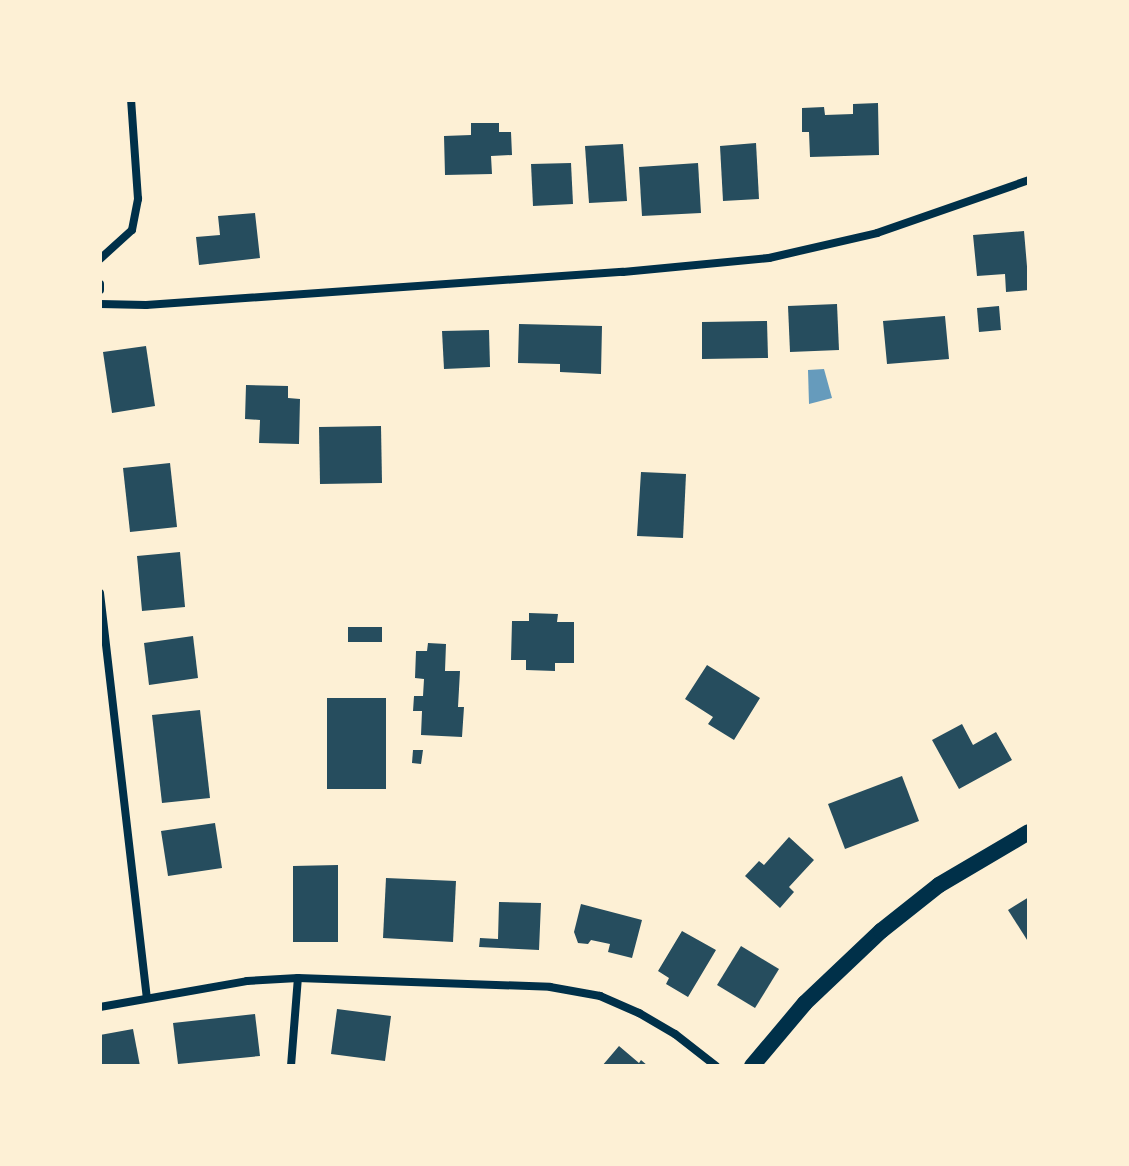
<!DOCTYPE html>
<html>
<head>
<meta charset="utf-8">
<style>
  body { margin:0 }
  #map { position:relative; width:1129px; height:1166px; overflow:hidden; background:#fdf0d5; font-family:Jost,sans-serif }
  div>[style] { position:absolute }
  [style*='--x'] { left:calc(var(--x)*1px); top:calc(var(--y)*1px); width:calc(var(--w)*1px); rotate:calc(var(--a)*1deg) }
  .water>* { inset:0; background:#669bbc }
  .building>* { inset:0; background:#264d5e }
  .minor>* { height:8px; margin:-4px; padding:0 4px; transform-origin:4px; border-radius:4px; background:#003049 }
  .secondary>* { height:16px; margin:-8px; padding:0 8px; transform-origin:8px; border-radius:8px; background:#003049 }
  span { translate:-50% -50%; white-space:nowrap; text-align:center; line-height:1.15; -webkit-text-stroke:6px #fdf0d5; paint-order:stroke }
  .frame { position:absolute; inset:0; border:102px solid #fdf0d5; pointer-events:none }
</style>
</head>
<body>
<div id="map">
  <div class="water">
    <div style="clip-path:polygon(824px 369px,832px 398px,809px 404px,808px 370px)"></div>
  </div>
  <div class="building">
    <div style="clip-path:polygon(878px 103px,879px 155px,810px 157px,809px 132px,802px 132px,802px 108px,824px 107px,825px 115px,853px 114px,853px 104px)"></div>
    <div style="clip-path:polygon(471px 123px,499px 123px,499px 132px,511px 132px,512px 155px,491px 156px,492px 174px,445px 175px,444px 136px,471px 135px)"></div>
    <div style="clip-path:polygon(756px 143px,759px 199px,723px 201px,720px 146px)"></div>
    <div style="clip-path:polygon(623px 144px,627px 201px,589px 203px,585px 146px)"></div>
    <div style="clip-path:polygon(571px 163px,573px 204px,533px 206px,531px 164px)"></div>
    <div style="clip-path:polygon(698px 163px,701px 213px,642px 216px,639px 167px)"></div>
    <div style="clip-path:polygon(255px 213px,260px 258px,199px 265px,196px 237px,220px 235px,218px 216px)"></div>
    <div style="clip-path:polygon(1024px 231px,1029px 290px,1006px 292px,1005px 274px,977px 276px,973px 235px)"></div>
    <div style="clip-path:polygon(837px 304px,839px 350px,790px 352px,788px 306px)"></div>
    <div style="clip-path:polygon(999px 306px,1001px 330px,979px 332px,977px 308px)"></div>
    <div style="clip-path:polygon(945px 316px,949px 359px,887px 364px,883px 321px)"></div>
    <div style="clip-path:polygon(767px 321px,768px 358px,702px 359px,702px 322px)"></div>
    <div style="clip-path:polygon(519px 324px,602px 326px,601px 374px,560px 372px,560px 364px,518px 363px)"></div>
    <div style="clip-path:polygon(489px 330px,490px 367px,444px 369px,442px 331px)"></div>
    <div style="clip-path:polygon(146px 346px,155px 406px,112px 413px,103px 352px)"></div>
    <div style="clip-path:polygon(246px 385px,288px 386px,288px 398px,300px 399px,299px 444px,259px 443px,260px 420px,245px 419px)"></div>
    <div style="clip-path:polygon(381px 426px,382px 483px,320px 484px,319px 427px)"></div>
    <div style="clip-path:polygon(170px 463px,177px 527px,130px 532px,123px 468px)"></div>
    <div style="clip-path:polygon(641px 472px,686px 474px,683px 538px,637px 536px)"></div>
    <div style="clip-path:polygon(180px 552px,185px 607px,142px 611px,137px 556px)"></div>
    <div style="clip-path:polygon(529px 613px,558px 614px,557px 622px,574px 622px,574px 663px,555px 663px,555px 671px,526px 670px,526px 660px,511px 660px,512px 621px,529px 621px)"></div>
    <div style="clip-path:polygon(348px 627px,382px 627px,382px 642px,348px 642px)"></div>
    <div style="clip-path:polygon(193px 636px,198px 678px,149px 685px,144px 643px)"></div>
    <div style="clip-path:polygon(428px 643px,446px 644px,445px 671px,460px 671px,458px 707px,464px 707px,462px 737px,421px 735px,422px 711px,413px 711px,414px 696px,423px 696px,424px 679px,415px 678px,416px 651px,427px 651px)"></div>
    <div style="clip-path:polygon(707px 665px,760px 698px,734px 740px,708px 724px,713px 717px,685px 699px)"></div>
    <div style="clip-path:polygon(327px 698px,386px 698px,386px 789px,327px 789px)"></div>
    <div style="clip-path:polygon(200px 710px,210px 798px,162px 803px,152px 715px)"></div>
    <div style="clip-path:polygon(962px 724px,973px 745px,996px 732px,1012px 760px,959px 789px,932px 740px)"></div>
    <div style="clip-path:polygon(413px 750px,423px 750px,421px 764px,412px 763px)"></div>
    <div style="clip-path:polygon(902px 776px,919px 821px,845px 849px,828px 804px)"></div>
    <div style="clip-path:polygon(215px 823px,222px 868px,168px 876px,161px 831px)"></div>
    <div style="clip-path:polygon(789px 837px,814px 860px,789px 887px,794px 892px,780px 908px,745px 876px,759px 861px,764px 865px)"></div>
    <div style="clip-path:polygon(338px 865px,338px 942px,293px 942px,293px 866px)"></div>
    <div style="clip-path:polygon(386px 878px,456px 881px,453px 942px,383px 938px)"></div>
    <div style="clip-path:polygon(1029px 897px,1029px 943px,1008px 910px)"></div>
    <div style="clip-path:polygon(499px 902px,541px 903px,539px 950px,479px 947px,480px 938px,498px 939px)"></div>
    <div style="clip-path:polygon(581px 904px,642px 920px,632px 958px,608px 952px,610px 944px,591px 940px,588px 944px,578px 943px,574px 932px)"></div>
    <div style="clip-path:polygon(682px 931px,716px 950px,688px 997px,666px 984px,669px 978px,658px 971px)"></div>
    <div style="clip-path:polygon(741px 946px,779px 969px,755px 1008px,717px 985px)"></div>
    <div style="clip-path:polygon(337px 1009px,391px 1016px,385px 1061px,331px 1054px)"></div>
    <div style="clip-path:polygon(255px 1014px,260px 1056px,178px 1064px,173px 1023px)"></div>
    <div style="clip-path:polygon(133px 1029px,140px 1066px,100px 1066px,100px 1035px)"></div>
    <div style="clip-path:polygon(619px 1046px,639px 1063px,641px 1060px,648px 1066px,602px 1066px)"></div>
  </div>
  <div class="minor">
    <div style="--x:100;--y:259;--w:43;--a:-42.2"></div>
    <div style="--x:132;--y:230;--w:32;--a:-79"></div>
    <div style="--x:138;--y:199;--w:99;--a:-94"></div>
    <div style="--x:100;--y:284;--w:6;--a:90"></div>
    <div style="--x:100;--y:304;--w:46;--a:1.2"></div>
    <div style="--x:146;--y:305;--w:478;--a:-4"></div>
    <div style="--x:623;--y:272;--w:147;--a:-5.5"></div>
    <div style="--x:769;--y:258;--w:111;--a:-13"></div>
    <div style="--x:877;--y:233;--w:161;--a:-19.2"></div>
    <div style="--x:100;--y:593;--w:407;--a:83.4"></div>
    <div style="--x:100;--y:1007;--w:149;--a:-10"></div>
    <div style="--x:247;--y:981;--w:51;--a:-3.4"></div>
    <div style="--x:298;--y:978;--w:252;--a:2"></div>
    <div style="--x:550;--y:987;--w:51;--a:10.2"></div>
    <div style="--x:600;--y:996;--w:43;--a:23.6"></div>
    <div style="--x:639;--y:1013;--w:42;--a:30.3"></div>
    <div style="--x:675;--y:1034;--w:52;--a:38"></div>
    <div style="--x:291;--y:1066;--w:88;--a:-85.5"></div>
  </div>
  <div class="secondary">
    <div style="--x:752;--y:1066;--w:82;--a:-49.9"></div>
    <div style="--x:805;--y:1003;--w:105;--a:-43.5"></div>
    <div style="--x:881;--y:931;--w:74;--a:-38.4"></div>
    <div style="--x:939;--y:885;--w:104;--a:-30.5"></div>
  </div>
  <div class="frame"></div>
</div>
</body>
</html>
